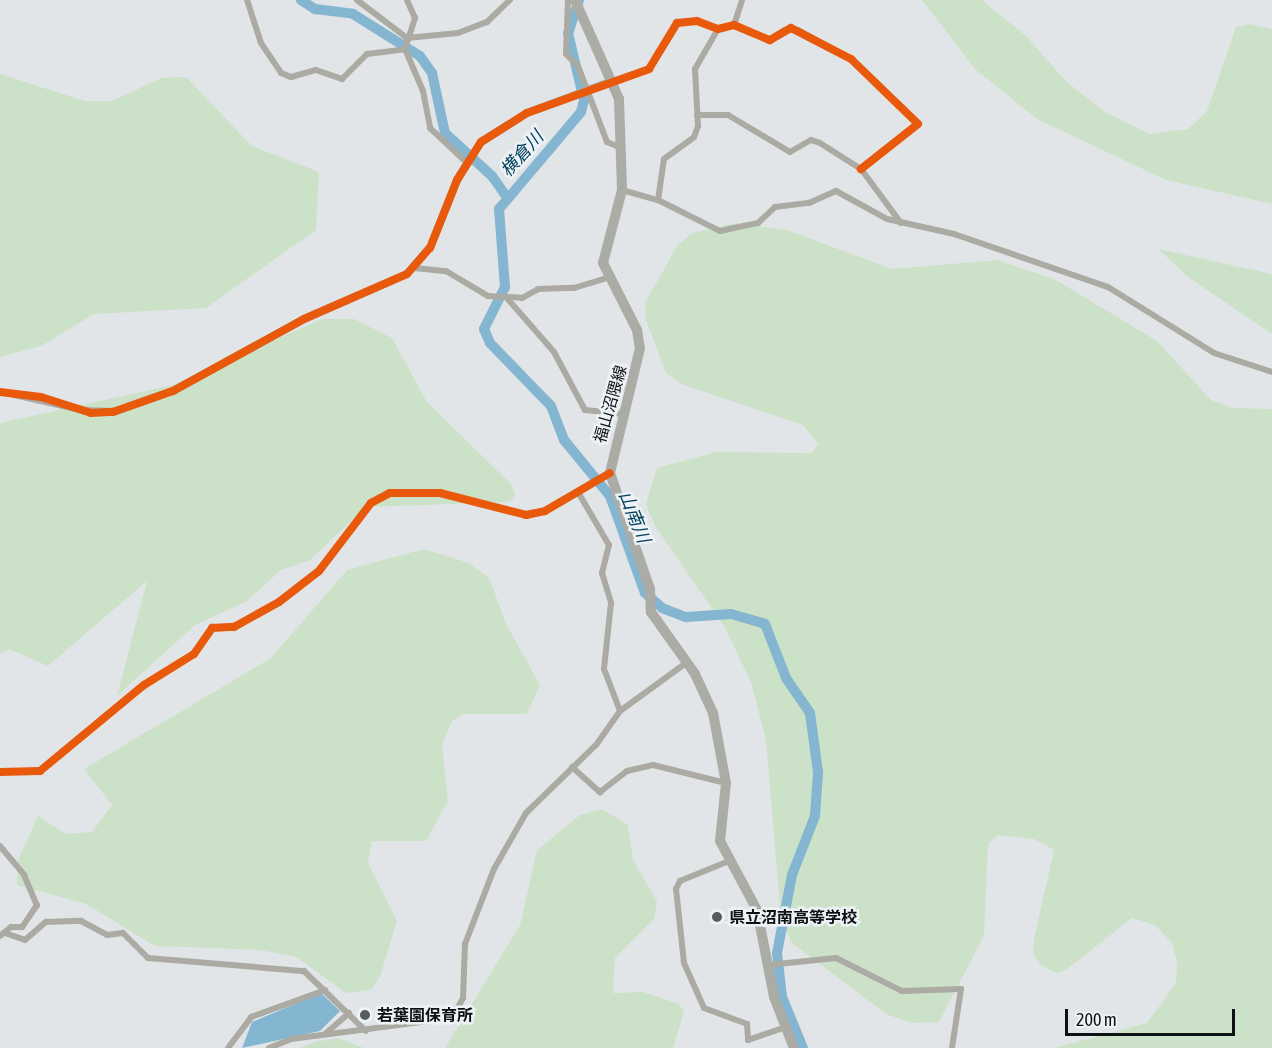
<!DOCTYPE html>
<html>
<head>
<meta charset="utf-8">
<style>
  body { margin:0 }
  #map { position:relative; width:1272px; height:1048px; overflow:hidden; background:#e2e5e7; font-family:"Asap Condensed","Noto Sans JP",sans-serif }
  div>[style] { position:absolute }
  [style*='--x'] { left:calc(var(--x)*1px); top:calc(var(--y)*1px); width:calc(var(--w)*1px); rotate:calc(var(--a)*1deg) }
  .green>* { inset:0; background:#cce2c8 }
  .water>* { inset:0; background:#84b5d1 }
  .river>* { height:10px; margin:-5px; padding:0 5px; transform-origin:5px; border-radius:5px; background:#84b5d1 }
  .minor>* { height:6px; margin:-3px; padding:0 3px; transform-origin:3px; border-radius:3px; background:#abaaa3 }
  .tertiary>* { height:8px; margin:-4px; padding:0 4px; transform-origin:4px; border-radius:4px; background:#abaaa3 }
  .primary>* { height:10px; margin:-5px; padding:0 5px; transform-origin:5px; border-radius:5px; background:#acaca6 }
  .cycleway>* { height:8px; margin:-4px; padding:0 4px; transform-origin:4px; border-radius:4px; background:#e8590c }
  .dots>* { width:16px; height:16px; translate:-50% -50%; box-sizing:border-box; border:3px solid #edf2f6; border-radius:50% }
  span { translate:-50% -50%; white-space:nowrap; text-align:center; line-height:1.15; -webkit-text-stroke:5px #edf2f6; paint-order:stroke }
  .street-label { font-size:16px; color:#0e1011 }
  .poi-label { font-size:16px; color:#0e1011; font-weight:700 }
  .left { translate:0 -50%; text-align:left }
  .water-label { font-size:18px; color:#03415b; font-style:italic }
  .scale { position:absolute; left:1065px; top:1009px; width:170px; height:27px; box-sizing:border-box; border:3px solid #0e1011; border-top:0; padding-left:8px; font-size:18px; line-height:21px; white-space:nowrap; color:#0e1011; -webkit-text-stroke:4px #edf2f6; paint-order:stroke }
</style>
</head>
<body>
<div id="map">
  <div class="green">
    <div style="clip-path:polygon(922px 0,982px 0,1026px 36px,1066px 81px,1103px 111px,1150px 134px,1188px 129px,1207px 111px,1236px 27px,1250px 24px,1272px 29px,1272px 204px,1166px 180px,1037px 119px,975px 69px)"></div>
    <div style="clip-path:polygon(0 74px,85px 101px,112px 101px,161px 78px,186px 77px,252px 146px,319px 172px,316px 230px,206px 308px,94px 314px,41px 346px,0 357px)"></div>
    <div style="clip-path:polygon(736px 223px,787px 230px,892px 269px,998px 260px,1056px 280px,1157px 341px,1211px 400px,1233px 408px,1272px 409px,1272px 1048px,1054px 1048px,1147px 1023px,1176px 983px,1177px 962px,1172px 943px,1155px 925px,1132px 918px,1067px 969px,1057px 973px,1042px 966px,1033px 953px,1034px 939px,1054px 850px,1034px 839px,998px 835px,988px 844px,984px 936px,939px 1022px,911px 1023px,886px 1014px,792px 943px,781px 920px,766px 740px,751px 682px,724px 626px,655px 526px,646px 504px,657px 468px,716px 452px,812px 453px,818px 444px,803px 425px,681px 384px,666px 373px,646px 320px,645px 303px,677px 246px,692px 233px)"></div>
    <div style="clip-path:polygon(1158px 249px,1272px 274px,1272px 334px,1188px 277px)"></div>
    <div style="clip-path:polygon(322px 319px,354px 319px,392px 338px,427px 402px,512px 485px,515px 495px,510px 502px,366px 507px,310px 560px,281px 570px,247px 601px,195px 625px,117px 696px,147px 581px,48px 666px,9px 649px,0 654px,0 423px,172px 385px)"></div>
    <div style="clip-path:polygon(424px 549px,469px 563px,490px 579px,505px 622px,540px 685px,527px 714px,463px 714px,452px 721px,442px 744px,448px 801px,426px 841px,372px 841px,368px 863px,397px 921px,380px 977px,371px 990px,346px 993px,296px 957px,260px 950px,155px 946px,86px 904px,17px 885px,18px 860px,38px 816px,66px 834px,92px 832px,112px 805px,84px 769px,271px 658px,347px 570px)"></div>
    <div style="clip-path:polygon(602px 809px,628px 825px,633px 860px,657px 901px,654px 919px,615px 958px,613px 993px,643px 992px,679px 1004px,684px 1012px,673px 1048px,445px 1048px,520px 925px,537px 850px,580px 815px)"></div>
    <div style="clip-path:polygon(338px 1038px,364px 1048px,300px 1048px,314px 1042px)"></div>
  </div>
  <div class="water">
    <div style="clip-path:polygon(321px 993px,340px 1011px,320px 1031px,242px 1048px,252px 1022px)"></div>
  </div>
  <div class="river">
    <div style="--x:301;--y:0;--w:17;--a:33"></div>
    <div style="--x:315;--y:9;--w:38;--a:7"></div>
    <div style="--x:353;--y:14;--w:79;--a:32.1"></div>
    <div style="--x:420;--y:56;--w:21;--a:55"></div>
    <div style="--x:432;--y:73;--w:61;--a:77.8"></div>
    <div style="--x:445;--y:133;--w:64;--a:42.5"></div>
    <div style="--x:492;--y:176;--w:24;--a:55"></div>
    <div style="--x:579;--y:0;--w:35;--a:108"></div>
    <div style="--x:568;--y:33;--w:69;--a:76.6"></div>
    <div style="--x:584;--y:100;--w:12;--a:104"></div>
    <div style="--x:581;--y:112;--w:127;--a:130.2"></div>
    <div style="--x:499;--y:209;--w:78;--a:85.6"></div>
    <div style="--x:505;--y:287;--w:47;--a:116.6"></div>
    <div style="--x:484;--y:329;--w:15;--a:67"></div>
    <div style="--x:490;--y:343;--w:88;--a:45.9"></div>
    <div style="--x:551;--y:406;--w:36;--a:69"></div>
    <div style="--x:564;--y:440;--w:72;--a:50.6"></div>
    <div style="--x:610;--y:496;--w:103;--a:70.2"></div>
    <div style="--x:645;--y:593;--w:23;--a:41"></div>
    <div style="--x:662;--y:608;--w:26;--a:21"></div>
    <div style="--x:686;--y:617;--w:45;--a:-3.8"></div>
    <div style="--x:731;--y:614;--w:35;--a:16"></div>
    <div style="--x:765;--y:624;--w:58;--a:68.7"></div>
    <div style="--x:786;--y:678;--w:42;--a:55.6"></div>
    <div style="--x:810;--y:713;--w:60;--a:82.3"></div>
    <div style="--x:818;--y:772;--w:44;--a:93.9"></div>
    <div style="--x:815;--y:816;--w:63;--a:111.3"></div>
    <div style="--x:792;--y:875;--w:79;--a:100.9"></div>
    <div style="--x:777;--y:953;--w:44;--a:83.5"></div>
    <div style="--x:782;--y:997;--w:55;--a:67.6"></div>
  </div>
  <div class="minor">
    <div style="--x:247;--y:0;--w:45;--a:72"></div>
    <div style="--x:261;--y:43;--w:36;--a:56"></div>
    <div style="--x:281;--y:73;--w:11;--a:22"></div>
    <div style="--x:291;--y:77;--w:26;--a:-16"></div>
    <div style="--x:316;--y:70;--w:28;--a:19"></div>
    <div style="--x:342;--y:79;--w:35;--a:-45"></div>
    <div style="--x:367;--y:54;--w:38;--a:-7"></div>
    <div style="--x:357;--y:0;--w:63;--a:37.2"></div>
    <div style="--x:407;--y:38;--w:51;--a:-5.6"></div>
    <div style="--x:458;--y:33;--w:31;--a:-21"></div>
    <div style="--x:487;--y:22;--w:32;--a:-44"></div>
    <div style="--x:568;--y:0;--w:54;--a:92.1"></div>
    <div style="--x:566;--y:54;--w:17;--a:45"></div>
    <div style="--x:578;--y:66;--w:81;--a:69.1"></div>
    <div style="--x:607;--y:142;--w:15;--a:23"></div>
    <div style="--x:734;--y:25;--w:26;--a:-72"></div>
    <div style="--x:405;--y:49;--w:46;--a:66.8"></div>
    <div style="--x:423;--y:91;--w:38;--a:79"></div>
    <div style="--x:430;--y:128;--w:50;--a:43.4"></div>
    <div style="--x:405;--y:49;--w:33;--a:-72"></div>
    <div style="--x:415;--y:18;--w:20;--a:-114"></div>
    <div style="--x:612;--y:81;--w:39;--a:-18"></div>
    <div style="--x:649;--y:69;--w:54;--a:-58.7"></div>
    <div style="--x:677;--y:23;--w:20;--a:-6"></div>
    <div style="--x:697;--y:21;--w:22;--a:21"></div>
    <div style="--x:718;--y:29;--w:16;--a:-14"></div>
    <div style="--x:734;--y:25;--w:39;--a:23"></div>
    <div style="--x:770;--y:40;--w:18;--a:-34"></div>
    <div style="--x:785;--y:30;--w:13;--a:0"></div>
    <div style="--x:798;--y:30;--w:60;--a:28.7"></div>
    <div style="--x:851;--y:59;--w:93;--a:44.1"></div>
    <div style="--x:918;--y:124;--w:73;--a:141.7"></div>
    <div style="--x:697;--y:115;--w:31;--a:0"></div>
    <div style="--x:728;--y:115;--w:72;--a:30.8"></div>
    <div style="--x:790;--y:152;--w:24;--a:-30"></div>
    <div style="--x:811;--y:140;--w:9;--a:18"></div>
    <div style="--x:820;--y:143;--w:49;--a:32.4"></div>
    <div style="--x:861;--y:169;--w:67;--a:53.5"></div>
    <div style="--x:622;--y:190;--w:37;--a:16"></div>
    <div style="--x:658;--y:200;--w:69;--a:26.6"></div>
    <div style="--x:720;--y:231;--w:39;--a:-12"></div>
    <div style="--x:758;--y:223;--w:23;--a:-43"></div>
    <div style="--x:775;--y:207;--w:34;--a:-7"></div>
    <div style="--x:809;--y:203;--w:30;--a:-24"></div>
    <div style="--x:836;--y:191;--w:58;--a:28.8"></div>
    <div style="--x:887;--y:219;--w:69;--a:12.6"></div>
    <div style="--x:954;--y:234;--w:163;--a:19"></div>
    <div style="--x:1108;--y:287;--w:125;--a:31.9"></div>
    <div style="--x:1214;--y:353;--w:61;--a:18.1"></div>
    <div style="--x:658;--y:200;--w:41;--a:-81.7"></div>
    <div style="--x:664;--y:159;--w:37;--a:-36"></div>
    <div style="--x:694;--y:137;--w:12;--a:-70"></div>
    <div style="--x:698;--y:126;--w:57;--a:-93"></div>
    <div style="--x:695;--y:69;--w:46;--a:-60.1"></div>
    <div style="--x:415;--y:268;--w:31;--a:6"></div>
    <div style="--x:446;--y:271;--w:49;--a:30.8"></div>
    <div style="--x:488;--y:296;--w:34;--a:3"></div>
    <div style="--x:522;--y:298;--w:18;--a:-29"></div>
    <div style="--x:538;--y:289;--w:36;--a:-2"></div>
    <div style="--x:574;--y:288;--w:34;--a:-17"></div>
    <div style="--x:506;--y:297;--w:73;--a:48.9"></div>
    <div style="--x:554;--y:352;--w:66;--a:61.9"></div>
    <div style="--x:585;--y:410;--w:39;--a:6"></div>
    <div style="--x:0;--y:392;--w:87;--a:12.6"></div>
    <div style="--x:578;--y:492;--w:61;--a:59.7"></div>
    <div style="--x:609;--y:545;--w:29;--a:104"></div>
    <div style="--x:602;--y:573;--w:31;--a:73"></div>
    <div style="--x:611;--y:603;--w:66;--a:96.1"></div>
    <div style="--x:604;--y:669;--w:45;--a:69.1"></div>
    <div style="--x:572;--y:767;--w:38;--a:42"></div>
    <div style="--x:600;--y:792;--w:34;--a:-38"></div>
    <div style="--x:627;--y:771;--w:27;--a:-13"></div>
    <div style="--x:653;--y:765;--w:75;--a:13.9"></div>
    <div style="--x:0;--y:772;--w:40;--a:-1.4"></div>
    <div style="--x:40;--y:771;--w:135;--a:-39.6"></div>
    <div style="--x:144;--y:685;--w:59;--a:-31.8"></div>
    <div style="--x:194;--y:654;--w:32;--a:-55"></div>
    <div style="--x:212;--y:628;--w:22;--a:-3"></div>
    <div style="--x:234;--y:627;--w:51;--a:-29.1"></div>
    <div style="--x:279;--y:602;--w:51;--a:-37.8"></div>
    <div style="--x:319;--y:571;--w:86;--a:-52.6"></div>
    <div style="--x:371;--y:503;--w:21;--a:-28"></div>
    <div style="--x:390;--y:493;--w:50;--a:0"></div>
    <div style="--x:440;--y:493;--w:89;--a:14.3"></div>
    <div style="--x:526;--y:515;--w:19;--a:-12"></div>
    <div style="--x:545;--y:511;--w:75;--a:-30.3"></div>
    <div style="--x:0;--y:846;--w:38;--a:50"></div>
    <div style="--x:24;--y:875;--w:33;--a:67"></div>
    <div style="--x:37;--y:905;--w:27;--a:124"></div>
    <div style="--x:22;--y:927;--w:11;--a:180"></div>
    <div style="--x:11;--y:927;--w:14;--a:141"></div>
    <div style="--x:729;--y:861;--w:53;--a:157.8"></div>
    <div style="--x:680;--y:881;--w:9;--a:117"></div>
    <div style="--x:676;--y:889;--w:74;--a:83.8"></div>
    <div style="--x:684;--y:963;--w:49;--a:66"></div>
    <div style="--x:704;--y:1008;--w:46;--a:20.4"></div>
    <div style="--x:747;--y:1024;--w:16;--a:86"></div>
    <div style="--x:748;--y:1040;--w:39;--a:-19"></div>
    <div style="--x:5;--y:933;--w:21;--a:19"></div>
    <div style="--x:25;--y:940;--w:28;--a:-41"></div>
    <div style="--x:46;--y:922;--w:35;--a:-2"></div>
    <div style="--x:81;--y:921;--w:30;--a:28"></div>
    <div style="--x:107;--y:935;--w:16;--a:-7"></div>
    <div style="--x:123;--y:933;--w:35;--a:45"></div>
    <div style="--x:148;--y:958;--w:157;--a:4.8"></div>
    <div style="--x:304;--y:971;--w:86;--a:44.1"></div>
    <div style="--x:768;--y:965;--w:68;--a:-5.9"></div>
    <div style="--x:836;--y:958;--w:74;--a:26.6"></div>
    <div style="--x:902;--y:991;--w:59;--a:-1.9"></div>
    <div style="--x:961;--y:989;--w:60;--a:98.7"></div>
    <div style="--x:325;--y:1034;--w:32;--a:-41"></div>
    <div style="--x:228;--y:1048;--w:39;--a:-53"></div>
    <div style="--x:251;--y:1017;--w:79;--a:-20"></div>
    <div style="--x:269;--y:1048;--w:24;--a:-22"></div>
    <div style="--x:291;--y:1039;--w:162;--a:-7.4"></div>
    <div style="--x:452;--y:1018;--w:23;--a:-61"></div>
    <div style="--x:463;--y:998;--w:54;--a:-87.9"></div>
    <div style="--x:465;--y:944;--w:80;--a:-68.9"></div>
    <div style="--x:494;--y:869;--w:64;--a:-60.3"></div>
    <div style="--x:526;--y:813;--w:98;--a:-44.2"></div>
    <div style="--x:596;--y:745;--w:42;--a:-54.8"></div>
    <div style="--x:620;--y:711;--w:82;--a:-36"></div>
  </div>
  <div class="tertiary">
    <div style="--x:85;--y:411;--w:28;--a:2"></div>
    <div style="--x:113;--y:412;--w:64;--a:-19.3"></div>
    <div style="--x:173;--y:391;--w:149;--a:-28.8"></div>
    <div style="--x:304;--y:319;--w:112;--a:-23.6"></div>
    <div style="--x:407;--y:274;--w:35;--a:-49"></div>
    <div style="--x:430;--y:248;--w:73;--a:-68.3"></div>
    <div style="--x:457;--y:180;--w:45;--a:-57.7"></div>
    <div style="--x:481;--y:142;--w:54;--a:-32.2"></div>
    <div style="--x:527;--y:113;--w:91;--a:-20.6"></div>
  </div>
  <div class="primary">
    <div style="--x:575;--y:0;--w:108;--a:66"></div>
    <div style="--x:619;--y:99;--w:91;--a:88.1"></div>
    <div style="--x:622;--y:190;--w:75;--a:104.6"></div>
    <div style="--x:603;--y:263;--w:75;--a:63.1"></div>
    <div style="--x:637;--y:330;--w:18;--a:81"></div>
    <div style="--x:640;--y:348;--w:129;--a:103.5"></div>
    <div style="--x:610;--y:473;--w:123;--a:71"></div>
    <div style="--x:650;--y:589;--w:23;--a:88"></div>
    <div style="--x:651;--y:612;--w:76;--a:54.6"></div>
    <div style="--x:695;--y:674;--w:43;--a:65.2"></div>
    <div style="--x:713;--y:713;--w:71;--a:79.5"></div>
    <div style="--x:726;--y:783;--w:58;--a:95.9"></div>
    <div style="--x:720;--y:841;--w:78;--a:61.8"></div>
    <div style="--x:757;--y:910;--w:89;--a:78.9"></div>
    <div style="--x:774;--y:997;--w:55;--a:68.6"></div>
  </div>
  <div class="cycleway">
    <div style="--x:0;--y:392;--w:41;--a:7"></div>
    <div style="--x:41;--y:397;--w:52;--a:17.7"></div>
    <div style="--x:91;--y:413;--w:22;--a:-3"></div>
    <div style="--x:113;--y:412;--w:64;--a:-19.3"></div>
    <div style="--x:173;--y:391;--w:149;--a:-28.8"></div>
    <div style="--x:304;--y:319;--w:112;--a:-23.6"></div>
    <div style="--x:407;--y:274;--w:35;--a:-49"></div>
    <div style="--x:430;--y:248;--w:73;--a:-68.3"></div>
    <div style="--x:457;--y:180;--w:45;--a:-57.7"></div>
    <div style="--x:481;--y:142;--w:54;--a:-32.2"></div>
    <div style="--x:527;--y:113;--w:130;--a:-19.8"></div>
    <div style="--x:649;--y:69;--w:54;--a:-58.7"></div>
    <div style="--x:677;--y:23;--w:20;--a:-6"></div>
    <div style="--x:697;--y:21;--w:22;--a:21"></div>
    <div style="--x:718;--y:29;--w:16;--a:-14"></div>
    <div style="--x:734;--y:25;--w:39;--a:23"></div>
    <div style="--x:770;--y:40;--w:24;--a:-30"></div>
    <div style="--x:791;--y:28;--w:68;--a:27.3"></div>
    <div style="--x:851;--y:59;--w:93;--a:44.1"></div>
    <div style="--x:918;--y:124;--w:73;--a:141.7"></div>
    <div style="--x:0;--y:772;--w:40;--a:-1.4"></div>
    <div style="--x:40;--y:771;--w:135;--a:-39.6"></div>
    <div style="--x:144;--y:685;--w:59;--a:-31.8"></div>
    <div style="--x:194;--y:654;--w:32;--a:-55"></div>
    <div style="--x:212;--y:628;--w:22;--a:-3"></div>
    <div style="--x:234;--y:627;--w:51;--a:-29.1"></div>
    <div style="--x:279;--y:602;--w:51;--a:-37.8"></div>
    <div style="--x:319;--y:571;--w:86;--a:-52.6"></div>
    <div style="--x:371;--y:503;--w:21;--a:-28"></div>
    <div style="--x:390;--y:493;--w:50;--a:0"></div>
    <div style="--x:440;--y:493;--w:89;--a:14.3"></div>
    <div style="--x:526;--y:515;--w:19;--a:-12"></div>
    <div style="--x:545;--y:511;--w:75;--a:-30.3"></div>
  </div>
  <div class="dots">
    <div style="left:717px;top:917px;background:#585b5c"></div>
    <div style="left:365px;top:1015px;background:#585b5c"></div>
  </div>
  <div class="street-label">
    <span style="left:610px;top:404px;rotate:-74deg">福山沼隈線</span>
  </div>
  <div class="poi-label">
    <span class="left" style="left:729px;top:917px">県立沼南高等学校</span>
    <span class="left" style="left:377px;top:1015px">若葉園保育所</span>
  </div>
  <div class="water-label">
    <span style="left:522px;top:154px;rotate:-48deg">横倉川</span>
    <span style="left:634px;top:517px;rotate:68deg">山南川</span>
  </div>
  <div class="scale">200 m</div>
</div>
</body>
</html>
